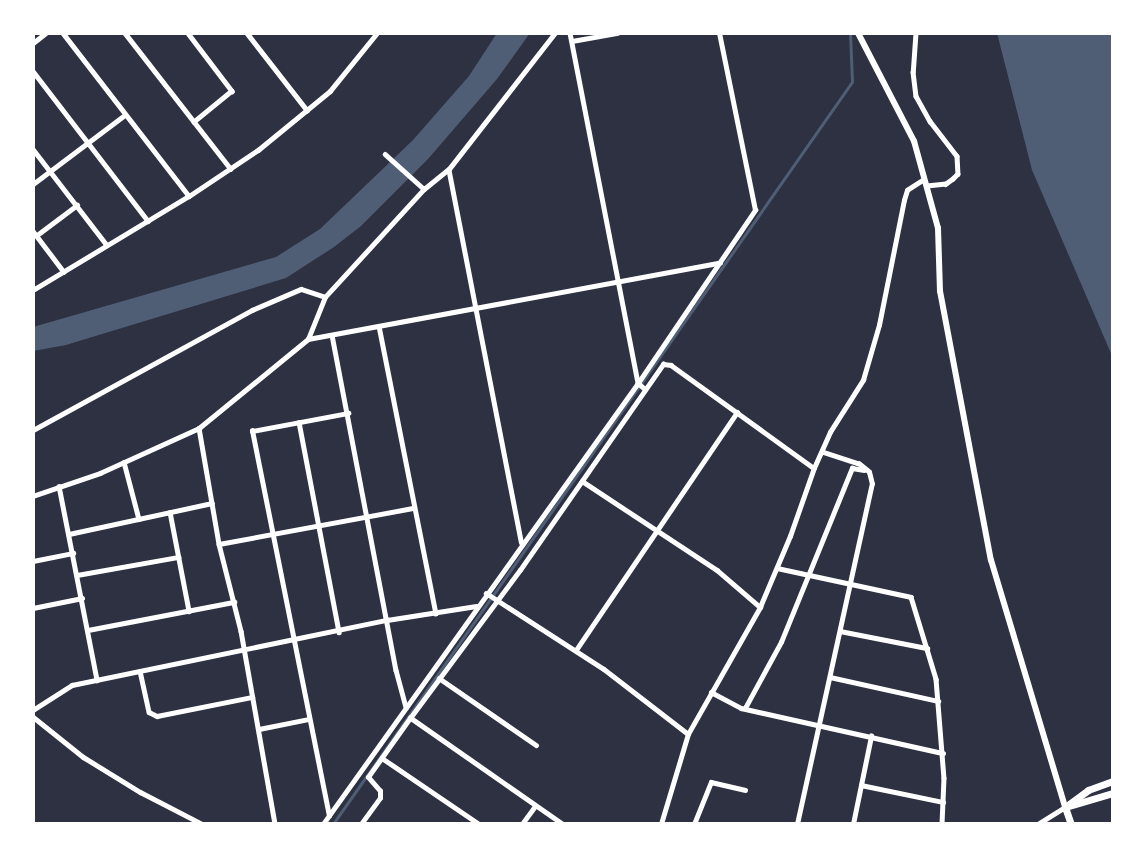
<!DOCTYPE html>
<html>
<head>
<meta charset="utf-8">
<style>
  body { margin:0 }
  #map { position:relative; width:1146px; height:857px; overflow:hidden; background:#2d3142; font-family:"Public Sans",sans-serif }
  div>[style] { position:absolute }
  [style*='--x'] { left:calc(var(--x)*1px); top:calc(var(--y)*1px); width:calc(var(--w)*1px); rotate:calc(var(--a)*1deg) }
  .water>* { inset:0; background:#4f5d75 }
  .stream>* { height:2.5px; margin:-1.25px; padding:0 1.25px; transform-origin:1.25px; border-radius:1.25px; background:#4f5d75 }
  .minor>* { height:4.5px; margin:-2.25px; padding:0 2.25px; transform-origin:2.25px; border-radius:2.25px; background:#fff }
  .tertiary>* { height:5px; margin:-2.5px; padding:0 2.5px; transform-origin:2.5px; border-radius:2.5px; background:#fff }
  .primary>* { height:6px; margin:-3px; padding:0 3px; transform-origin:3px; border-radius:3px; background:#fff }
  .trunk>* { height:7px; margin:-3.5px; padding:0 3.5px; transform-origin:3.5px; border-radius:3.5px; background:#fff }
  span { translate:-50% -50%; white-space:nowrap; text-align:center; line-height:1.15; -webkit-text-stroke:5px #fff; paint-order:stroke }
  .frame { position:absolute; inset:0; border:35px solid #fff; pointer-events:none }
</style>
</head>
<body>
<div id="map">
  <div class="water">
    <div style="clip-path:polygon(497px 33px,530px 33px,497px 79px,428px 159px,361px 226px,334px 247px,286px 278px,66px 345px,33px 351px,33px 327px,276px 257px,320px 229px,413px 140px,469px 76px)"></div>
    <div style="clip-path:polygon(997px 33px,1113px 33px,1113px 358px,1032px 170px)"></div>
  </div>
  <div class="stream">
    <div style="--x:333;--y:824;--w:905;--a:-55.03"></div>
    <div style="--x:852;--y:82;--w:49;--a:-92.3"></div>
  </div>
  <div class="minor">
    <div style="--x:63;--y:33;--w:206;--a:52.3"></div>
    <div style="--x:125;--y:33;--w:172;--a:52.1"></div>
    <div style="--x:188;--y:33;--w:73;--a:52.8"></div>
    <div style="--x:232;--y:91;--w:49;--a:140.8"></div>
    <div style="--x:247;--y:33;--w:98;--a:52.1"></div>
    <div style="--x:570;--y:33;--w:357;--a:79"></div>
    <div style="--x:638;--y:383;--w:9;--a:41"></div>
    <div style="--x:916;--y:33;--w:39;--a:94"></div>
    <div style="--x:913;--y:72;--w:24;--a:83"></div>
    <div style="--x:916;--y:96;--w:29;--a:61"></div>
    <div style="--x:930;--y:121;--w:44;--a:52.4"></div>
    <div style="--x:957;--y:156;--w:18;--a:87"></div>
    <div style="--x:958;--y:174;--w:7;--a:135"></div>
    <div style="--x:953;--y:179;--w:9;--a:144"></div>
    <div style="--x:946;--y:184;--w:19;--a:174"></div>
    <div style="--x:572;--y:41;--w:46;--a:-10.1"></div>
    <div style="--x:33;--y:43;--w:16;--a:-38"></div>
    <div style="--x:33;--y:71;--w:189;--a:52.5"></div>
    <div style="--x:33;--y:149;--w:121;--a:52.4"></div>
    <div style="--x:385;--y:154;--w:52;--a:41.9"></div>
    <div style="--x:449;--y:170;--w:379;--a:79"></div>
    <div style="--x:33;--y:184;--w:115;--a:-36.9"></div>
    <div style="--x:33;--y:231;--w:51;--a:52.9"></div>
    <div style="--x:37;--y:235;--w:50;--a:-36.9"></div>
    <div style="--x:33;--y:290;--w:182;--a:-31.1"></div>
    <div style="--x:189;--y:196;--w:83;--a:-33.7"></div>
    <div style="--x:258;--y:150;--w:93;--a:-39.3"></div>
    <div style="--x:330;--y:91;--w:75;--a:-51"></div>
    <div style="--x:379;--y:326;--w:293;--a:78.8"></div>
    <div style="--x:332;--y:335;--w:341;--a:79.2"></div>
    <div style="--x:396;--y:670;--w:39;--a:75"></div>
    <div style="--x:308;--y:339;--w:419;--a:-10.5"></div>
    <div style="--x:299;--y:422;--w:214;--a:79.2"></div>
    <div style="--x:199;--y:428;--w:118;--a:80.2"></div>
    <div style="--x:219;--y:544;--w:90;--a:75.8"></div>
    <div style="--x:241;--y:631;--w:196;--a:80"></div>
    <div style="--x:33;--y:430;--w:250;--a:-28.7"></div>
    <div style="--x:252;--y:310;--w:53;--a:-23.2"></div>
    <div style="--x:301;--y:289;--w:25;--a:18"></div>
    <div style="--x:124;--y:462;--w:59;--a:75.3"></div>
    <div style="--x:582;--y:481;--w:162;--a:33.4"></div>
    <div style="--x:717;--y:570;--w:57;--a:40.7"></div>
    <div style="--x:59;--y:486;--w:198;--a:78.9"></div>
    <div style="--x:33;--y:496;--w:71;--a:-18.9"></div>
    <div style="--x:100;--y:473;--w:109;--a:-24.4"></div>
    <div style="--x:199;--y:428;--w:141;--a:-39.2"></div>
    <div style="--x:308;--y:339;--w:45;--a:-68"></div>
    <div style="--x:325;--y:297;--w:147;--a:-47.5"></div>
    <div style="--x:424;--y:189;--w:32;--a:-39"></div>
    <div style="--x:449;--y:169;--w:172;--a:-52.1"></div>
    <div style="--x:170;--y:512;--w:101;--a:79.1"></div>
    <div style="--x:69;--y:534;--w:146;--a:-12.2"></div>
    <div style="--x:219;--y:544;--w:198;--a:-10.5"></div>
    <div style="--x:33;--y:561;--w:41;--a:-11.3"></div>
    <div style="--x:777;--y:568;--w:137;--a:12.2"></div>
    <div style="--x:911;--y:597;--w:86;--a:73"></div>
    <div style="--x:936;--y:679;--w:99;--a:85.4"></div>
    <div style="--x:944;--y:778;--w:46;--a:92.5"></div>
    <div style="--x:77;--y:575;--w:103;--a:-10.1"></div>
    <div style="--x:486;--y:593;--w:140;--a:32.8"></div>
    <div style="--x:604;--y:669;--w:106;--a:37.7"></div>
    <div style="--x:33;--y:608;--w:50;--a:-11.5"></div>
    <div style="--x:88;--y:630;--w:149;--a:-10.9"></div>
    <div style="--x:840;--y:631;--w:89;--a:11.1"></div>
    <div style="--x:576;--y:650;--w:287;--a:-55.9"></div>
    <div style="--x:140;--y:671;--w:42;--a:77.6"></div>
    <div style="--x:149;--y:712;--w:9;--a:27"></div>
    <div style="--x:157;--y:716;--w:97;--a:-11.3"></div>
    <div style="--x:830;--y:677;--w:111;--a:12.5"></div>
    <div style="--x:439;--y:678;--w:118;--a:34.6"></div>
    <div style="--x:711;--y:692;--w:34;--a:28"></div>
    <div style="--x:741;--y:708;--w:207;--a:12.6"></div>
    <div style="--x:745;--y:708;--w:75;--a:-61.4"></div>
    <div style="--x:781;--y:642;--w:188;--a:-67.8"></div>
    <div style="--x:852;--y:468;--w:12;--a:9"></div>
    <div style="--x:33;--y:710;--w:46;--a:-32.7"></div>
    <div style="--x:72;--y:685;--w:322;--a:-11.7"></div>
    <div style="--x:387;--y:620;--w:90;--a:-8.9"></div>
    <div style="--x:259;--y:729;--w:51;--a:-11.3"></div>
    <div style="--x:382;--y:758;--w:117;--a:34.2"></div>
    <div style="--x:861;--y:785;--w:84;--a:11.7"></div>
    <div style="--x:329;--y:816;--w:393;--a:-101.3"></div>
    <div style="--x:252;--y:431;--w:98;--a:-10.6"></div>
    <div style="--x:323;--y:824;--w:542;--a:-54.46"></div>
    <div style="--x:638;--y:383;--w:209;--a:-55.9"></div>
    <div style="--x:755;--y:210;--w:181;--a:-101.5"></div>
    <div style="--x:361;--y:824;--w:32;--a:-54"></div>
    <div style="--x:380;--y:798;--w:7;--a:-90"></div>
    <div style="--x:380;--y:791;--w:18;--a:-131"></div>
    <div style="--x:368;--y:777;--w:72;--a:-54.6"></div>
    <div style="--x:522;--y:824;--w:22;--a:-54"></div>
    <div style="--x:562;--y:824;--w:185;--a:-145.1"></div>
    <div style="--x:410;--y:718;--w:184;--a:-53.4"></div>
    <div style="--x:520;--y:570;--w:251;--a:-55.2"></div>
    <div style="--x:663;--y:364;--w:8;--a:7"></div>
    <div style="--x:671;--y:365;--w:176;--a:35.8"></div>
    <div style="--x:661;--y:824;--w:94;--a:-73.3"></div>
    <div style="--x:688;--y:734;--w:146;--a:-60.4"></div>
    <div style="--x:760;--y:607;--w:77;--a:-67.1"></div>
    <div style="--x:790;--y:536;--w:72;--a:-70.6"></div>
    <div style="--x:814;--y:468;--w:39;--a:-66"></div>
    <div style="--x:830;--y:432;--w:62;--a:-57.6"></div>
    <div style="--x:863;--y:380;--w:57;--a:-73.8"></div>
    <div style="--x:879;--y:325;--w:127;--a:-78.7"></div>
    <div style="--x:904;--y:200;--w:10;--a:-73"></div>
    <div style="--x:907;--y:190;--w:20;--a:-33"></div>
    <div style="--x:694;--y:824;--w:45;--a:-68"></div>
    <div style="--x:711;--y:782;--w:35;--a:13"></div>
    <div style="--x:797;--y:824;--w:348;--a:-77.6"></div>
    <div style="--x:872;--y:484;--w:12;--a:-104"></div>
    <div style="--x:869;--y:472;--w:13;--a:-141"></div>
    <div style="--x:859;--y:464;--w:38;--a:-162"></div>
    <div style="--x:853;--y:824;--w:90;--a:-78.4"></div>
    <div style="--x:1038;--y:824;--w:32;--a:-32"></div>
  </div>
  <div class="tertiary">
    <div style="--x:33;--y:717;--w:64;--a:38.7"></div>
    <div style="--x:83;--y:757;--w:67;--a:31.6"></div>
    <div style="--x:140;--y:792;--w:70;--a:27.3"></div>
  </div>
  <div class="primary">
    <div style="--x:858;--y:33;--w:122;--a:62.6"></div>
    <div style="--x:914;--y:141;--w:90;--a:74.6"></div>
    <div style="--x:938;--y:228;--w:63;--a:88.2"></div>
    <div style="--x:940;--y:291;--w:274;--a:79.3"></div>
    <div style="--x:991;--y:560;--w:258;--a:73.3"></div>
  </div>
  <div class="trunk">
    <div style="--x:1069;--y:806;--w:46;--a:-16.5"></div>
    <div style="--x:1065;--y:807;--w:29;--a:-36"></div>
    <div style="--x:1088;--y:790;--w:27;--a:-20"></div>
    <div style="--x:1065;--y:807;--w:18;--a:71"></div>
  </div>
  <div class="frame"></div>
</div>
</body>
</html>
